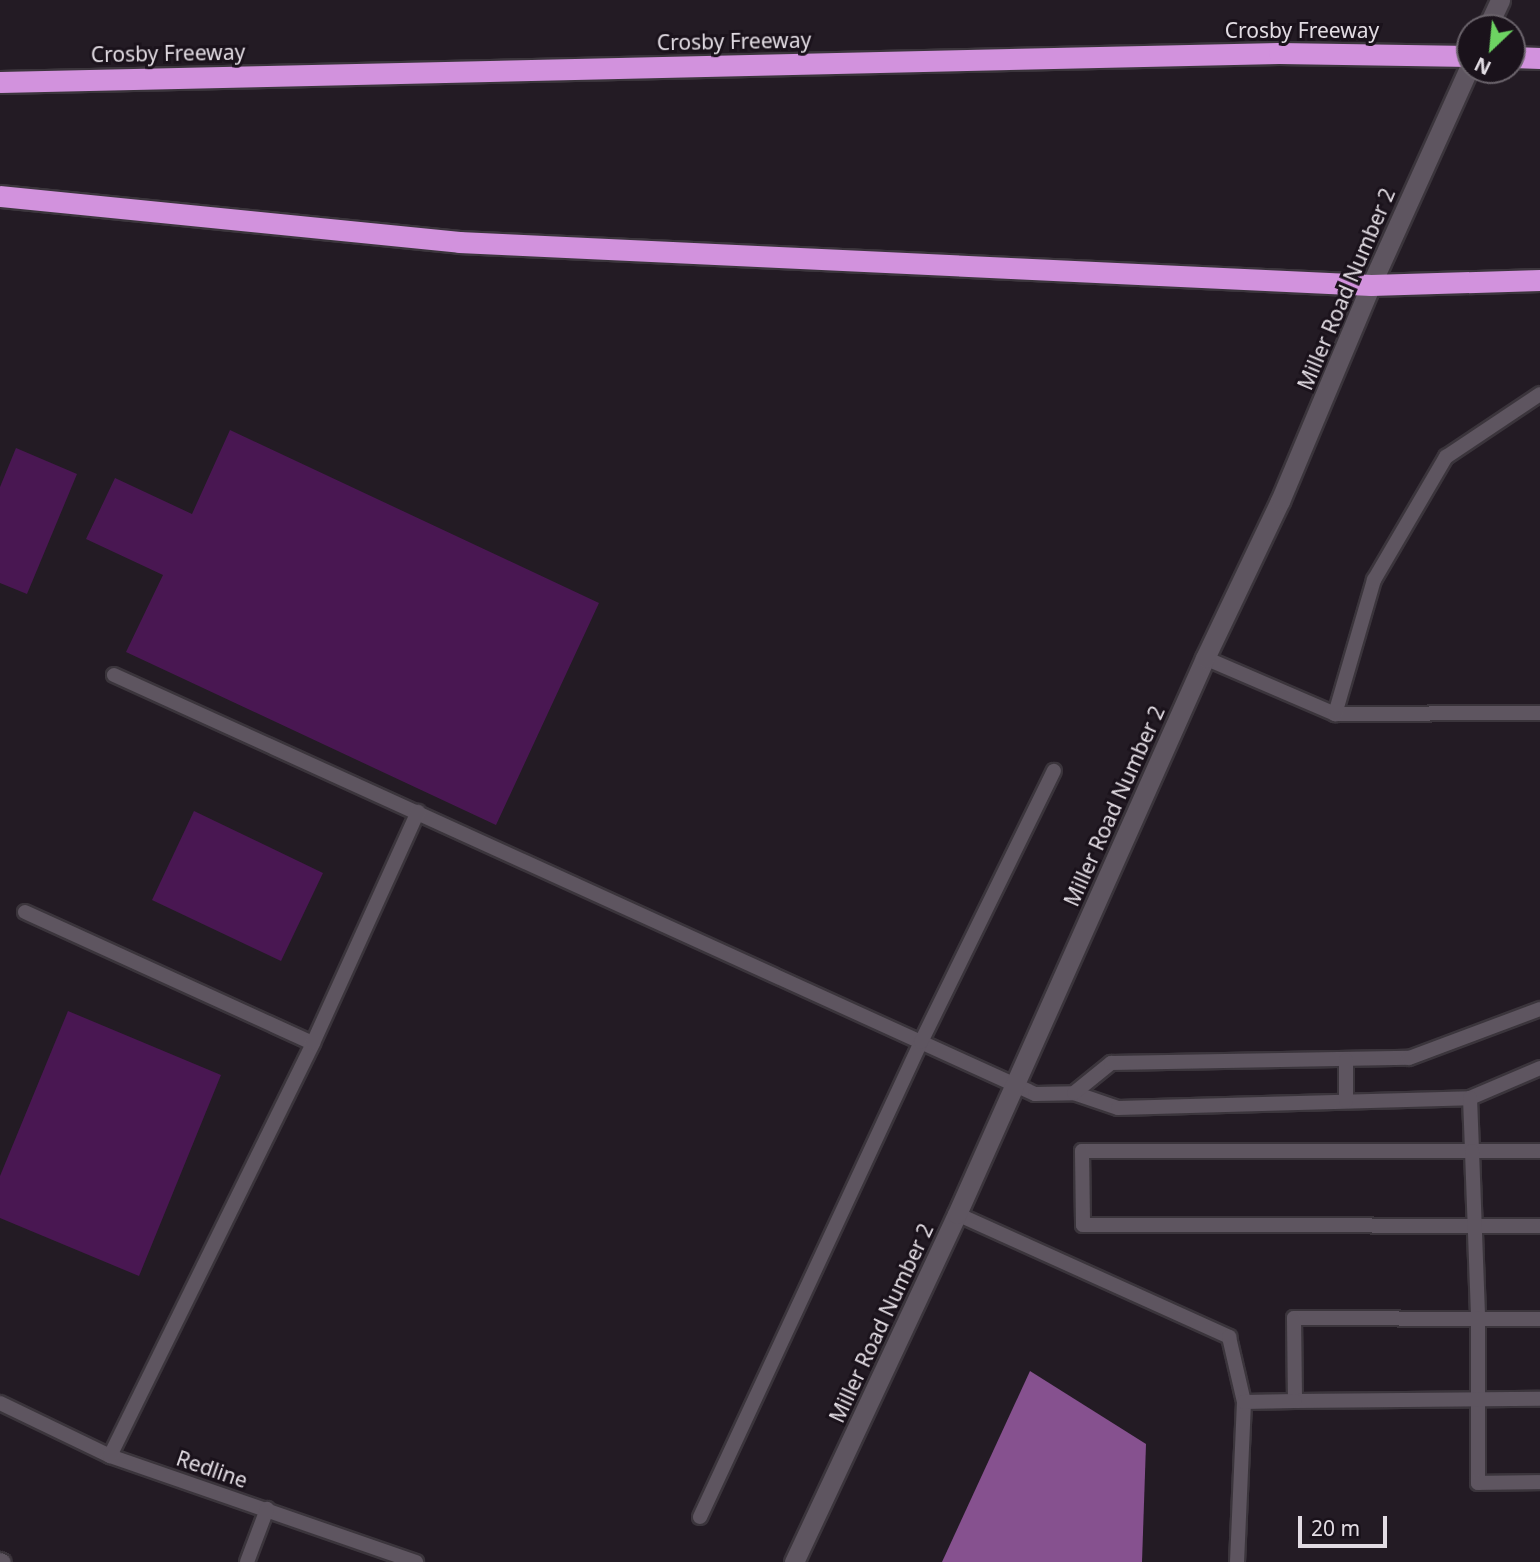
<!DOCTYPE html>
<html>
<head>
<meta charset="utf-8">
<style>
  body { margin:0 }
  #map { position:relative; width:1540px; height:1562px; overflow:hidden; background:#231b24; font-family:"Noto Sans",sans-serif }
  div>[style] { position:absolute }
  [style*='--x'] { left:calc(var(--x)*1px); top:calc(var(--y)*1px); width:calc(var(--w)*1px); rotate:calc(var(--a)*1deg) }
  .water>* { inset:0; background:#86518f }
  .building>* { inset:0; background:#491752 }
  .roads { filter:drop-shadow(2px 0 #3b353c) drop-shadow(-2px 0 #3b353c) drop-shadow(0 2px #3b353c) drop-shadow(0 -2px #3b353c) }
  .service>* { height:14px; margin:-7px; padding:0 7px; transform-origin:7px; border-radius:7px; background:#5e5560 }
  .secondary>* { height:19px; margin:-9.5px; padding:0 9.5px; transform-origin:9.5px; border-radius:9.5px; background:#5e5560 }
  .motorway>* { height:21px; margin:-10.5px; padding:0 10.5px; transform-origin:10.5px; border-radius:10.5px; background:#d292dd }
  span { translate:-50% -50%; white-space:nowrap; text-align:center; line-height:1.15; -webkit-text-stroke:6px #1a121b; paint-order:stroke }
  .street-label { font-size:21px; color:#e2dce3 }
  .north { position:absolute; left:1456px; top:14px; width:70px; height:70px; box-sizing:border-box; background:#1a121b; border:2px solid #6a636b; border-radius:50%; rotate:206deg; font-size:19px; font-weight:700; line-height:28px; text-align:center; color:#e2dce3 }
  .north::after { content:''; display:block; margin:auto; width:24px; height:32px; background:#6dd362; clip-path:polygon(50% 0,100% 100%,50% 72%,0 100%) }
  .scale { position:absolute; left:1298px; top:1516px; width:89px; height:32px; box-sizing:border-box; border:4px solid #e2dce3; border-top:0; padding-left:9px; font-size:21px; line-height:24px; white-space:nowrap; color:#e2dce3; -webkit-text-stroke:5px #1a121b; paint-order:stroke }
</style>
</head>
<body>
<div id="map">
  <div class="water">
    <div style="clip-path:polygon(1030px 1371px,1146px 1444px,1142px 1562px,942px 1562px)"></div>
  </div>
  <div class="building">
    <div style="clip-path:polygon(230px 430px,599px 603px,496px 825px,126px 652px,163px 575px,86px 539px,115px 478px,192px 514px)"></div>
    <div style="clip-path:polygon(16px 448px,77px 474px,27px 594px,0 583px,0 487px)"></div>
    <div style="clip-path:polygon(194px 811px,323px 873px,281px 961px,152px 900px)"></div>
    <div style="clip-path:polygon(68px 1011px,221px 1075px,139px 1276px,0 1218px,0 1176px)"></div>
  </div>
  <div class="roads">
    <div class="service">
      <div style="--x:1205;--y:658;--w:142;--a:23.3"></div>
      <div style="--x:1335;--y:714;--w:205;--a:-0.3"></div>
      <div style="--x:114;--y:675;--w:1012;--a:24.46"></div>
      <div style="--x:1035;--y:1094;--w:39;--a:-1"></div>
      <div style="--x:1074;--y:1093;--w:46;--a:18.8"></div>
      <div style="--x:1118;--y:1108;--w:352;--a:-1.6"></div>
      <div style="--x:1470;--y:1098;--w:76;--a:-23.2"></div>
      <div style="--x:1335;--y:714;--w:140;--a:-73.8"></div>
      <div style="--x:1374;--y:580;--w:143;--a:-59.7"></div>
      <div style="--x:1446;--y:457;--w:113;--a:-33.8"></div>
      <div style="--x:25;--y:912;--w:316;--a:24.5"></div>
      <div style="--x:1074;--y:1093;--w:48;--a:-39"></div>
      <div style="--x:1111;--y:1063;--w:298;--a:-1"></div>
      <div style="--x:1409;--y:1058;--w:140;--a:-20.5"></div>
      <div style="--x:1470;--y:1098;--w:53;--a:87.8"></div>
      <div style="--x:1472;--y:1151;--w:390;--a:180"></div>
      <div style="--x:1082;--y:1151;--w:74;--a:89.2"></div>
      <div style="--x:1083;--y:1225;--w:457;--a:0.1"></div>
      <div style="--x:1346;--y:1101;--w:41;--a:-90"></div>
      <div style="--x:1540;--y:1151;--w:68;--a:180"></div>
      <div style="--x:1472;--y:1151;--w:167;--a:87.9"></div>
      <div style="--x:1478;--y:1318;--w:165;--a:90"></div>
      <div style="--x:1478;--y:1483;--w:62;--a:-0.9"></div>
      <div style="--x:957;--y:1214;--w:299;--a:24.3"></div>
      <div style="--x:1229;--y:1337;--w:67;--a:77"></div>
      <div style="--x:1244;--y:1402;--w:160;--a:92.5"></div>
      <div style="--x:1540;--y:1319;--w:246;--a:-179.8"></div>
      <div style="--x:1294;--y:1318;--w:83;--a:89.3"></div>
      <div style="--x:1295;--y:1401;--w:245;--a:-0.5"></div>
      <div style="--x:1244;--y:1402;--w:51;--a:-1.1"></div>
      <div style="--x:0;--y:1403;--w:122;--a:25.7"></div>
      <div style="--x:110;--y:1456;--w:324;--a:19.1"></div>
      <div style="--x:110;--y:1456;--w:460;--a:-63.8"></div>
      <div style="--x:313;--y:1043;--w:254;--a:-65.6"></div>
      <div style="--x:700;--y:1517;--w:524;--a:-65.05"></div>
      <div style="--x:921;--y:1042;--w:302;--a:-63.9"></div>
      <div style="--x:0;--y:1560;--w:4;--a:27"></div>
      <div style="--x:247;--y:1562;--w:57;--a:-69.3"></div>
    </div>
    <div class="secondary">
      <div style="--x:1487;--y:28;--w:31;--a:-65"></div>
      <div style="--x:794;--y:1562;--w:384;--a:-64.9"></div>
      <div style="--x:957;--y:1214;--w:609;--a:-65.96"></div>
      <div style="--x:1205;--y:658;--w:174;--a:-64.5"></div>
      <div style="--x:1280;--y:501;--w:234;--a:-67.2"></div>
      <div style="--x:1371;--y:285;--w:240;--a:-65.7"></div>
    </div>
    <div class="motorway">
      <div style="--x:1512;--y:57;--w:28;--a:2"></div>
      <div style="--x:0;--y:82;--w:1279;--a:-1.3"></div>
      <div style="--x:1279;--y:53;--w:191;--a:0.9"></div>
      <div style="--x:0;--y:196;--w:461;--a:5.7"></div>
      <div style="--x:459;--y:242;--w:913;--a:2.7"></div>
      <div style="--x:1371;--y:285;--w:169;--a:-1.7"></div>
    </div>
  </div>
  <div class="street-label">
    <span style="left:1302px;top:30px">Crosby Freeway</span>
    <span style="left:734px;top:41px;rotate:-1deg">Crosby Freeway</span>
    <span style="left:168px;top:53px;rotate:-1deg">Crosby Freeway</span>
    <span style="left:1346px;top:289px;rotate:-67deg">Miller Road Number 2</span>
    <span style="left:1114px;top:806px;rotate:-66deg">Miller Road Number 2</span>
    <span style="left:881px;top:1323px;rotate:-65deg">Miller Road Number 2</span>
    <span style="left:212px;top:1469px;rotate:19deg">Redline</span>
  </div>
  <div class="north">N</div>
  <div class="scale">20 m</div>
</div>
</body>
</html>
